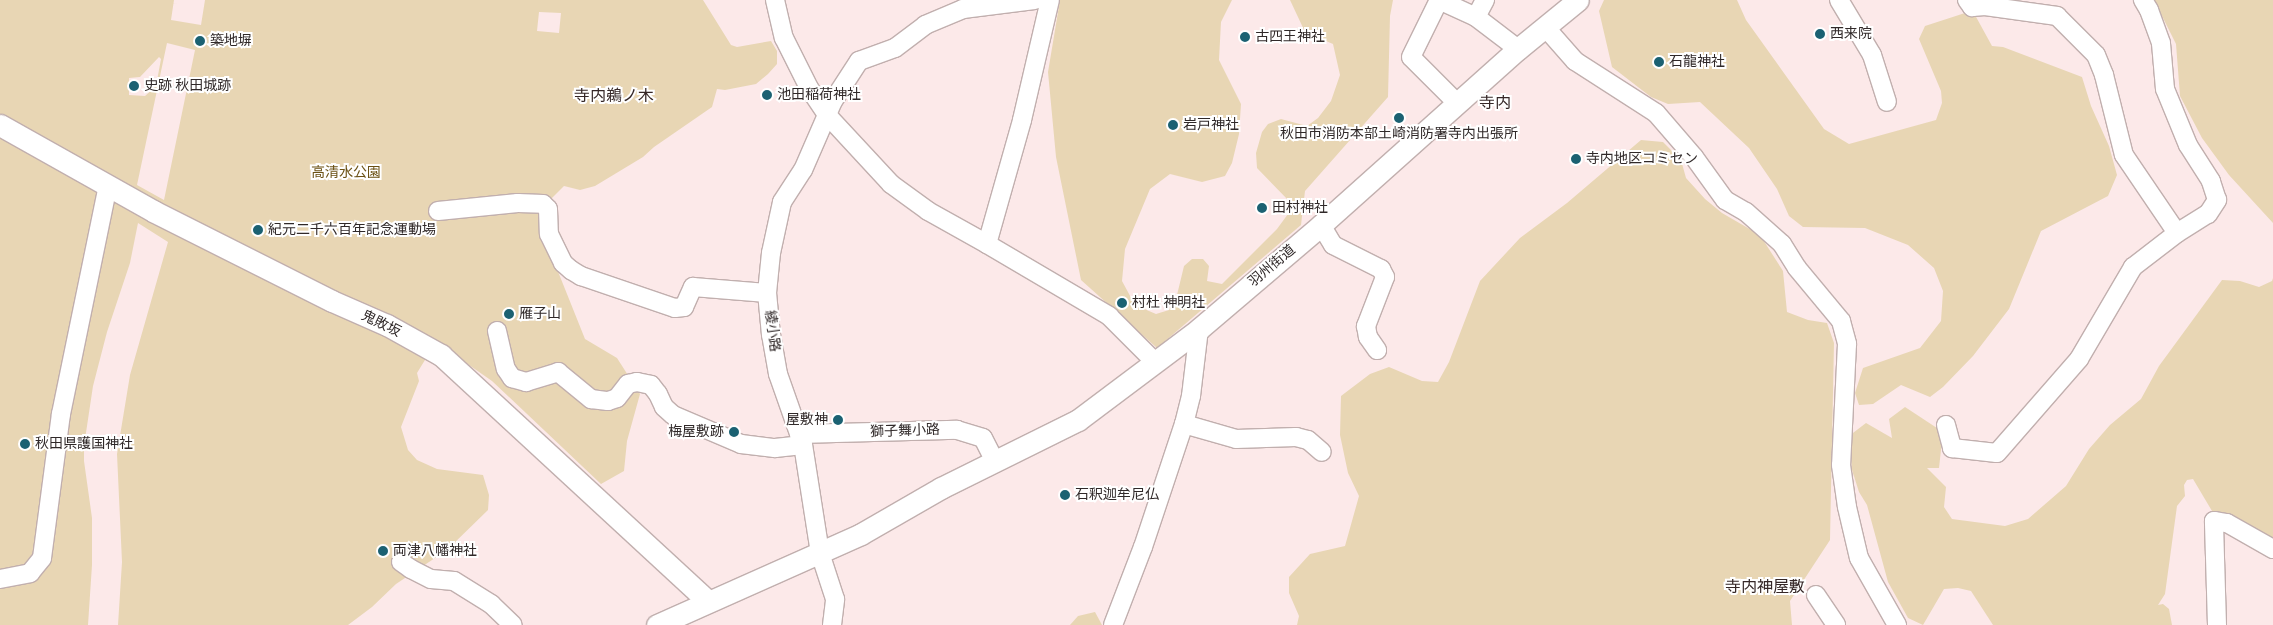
<!DOCTYPE html>
<html>
<head>
<meta charset="utf-8">
<style>
  body { margin:0 }
  #map { position:relative; width:2273px; height:625px; overflow:hidden; background:#fce9e9; font-family:"Fira Sans Condensed","Noto Sans JP",sans-serif }
  div>[style] { position:absolute }
  [style*='--x'] { left:calc(var(--x)*1px); top:calc(var(--y)*1px); width:calc(var(--w)*1px); rotate:calc(var(--a)*1deg) }
  .green>* { inset:0; background:#e8d6b4 }
  .roads { filter:drop-shadow(1px 0 #c1afae) drop-shadow(-1px 0 #c1afae) drop-shadow(0 1px #c1afae) drop-shadow(0 -1px #c1afae) }
  .minor>* { height:18px; margin:-9px; padding:0 9px; transform-origin:9px; border-radius:9px; background:#fff }
  .tertiary>* { height:21px; margin:-10.5px; padding:0 10.5px; transform-origin:10.5px; border-radius:10.5px; background:#fff }
  .dots>* { width:14px; height:14px; translate:-50% -50%; box-sizing:border-box; border:2px solid #fff; border-radius:50% }
  span { translate:-50% -50%; white-space:nowrap; text-align:center; line-height:1.15; -webkit-text-stroke:4px #fff; paint-order:stroke }
  .poi-label { font-size:14px; color:#302929 }
  .left { translate:0 -50%; text-align:left }
  .right { translate:-100% -50%; text-align:right }
  .park-label { font-size:14px; color:#6b5114 }
  .street-label { font-size:14px; color:#302929 }
  .quarter-label { font-size:16px; color:#352727 }
</style>
</head>
<body>
<div id="map">
  <div class="green">
    <div style="clip-path:polygon(evenodd,0 0,174px 0,171px 20px,201px 25px,205px 0,703px 0,731px 45px,737px 47px,771px 41px,777px 51px,777px 64px,768px 74px,756px 84px,725px 90px,717px 89px,712px 107px,654px 147px,643px 157px,595px 186px,580px 190px,564px 186px,544px 206px,543px 225px,557px 269px,585px 339px,617px 358px,640px 394px,627px 441px,624px 471px,601px 484px,492px 381px,436px 342px,417px 373px,419px 381px,401px 427px,408px 450px,417px 460px,437px 469px,483px 475px,489px 495px,488px 510px,447px 550px,396px 584px,372px 607px,348px 625px,118px 625px,122px 562px,117px 454px,130px 375px,168px 242px,138px 223px,130px 263px,107px 332px,93px 386px,84px 446px,84px 461px,92px 518px,92px 565px,88px 625px,0 625px,0 0,539px 12px,561px 13px,559px 33px,537px 31px,539px 12px,0 0,167px 43px,195px 50px,164px 200px,137px 185px,167px 43px,0 0,159px 57px,161px 59px,156px 86px,145px 96px,129px 95px,129px 78px,140px 77px,159px 57px)"></div>
    <div style="clip-path:polygon(1060px 0,1232px 0,1221px 22px,1219px 60px,1241px 104px,1239px 134px,1232px 163px,1225px 176px,1202px 182px,1170px 174px,1150px 189px,1125px 249px,1122px 281px,1135px 305px,1156px 314px,1169px 310px,1177px 295px,1184px 266px,1192px 259px,1203px 259px,1209px 266px,1207px 281px,1222px 284px,1277px 229px,1288px 214px,1289px 201px,1257px 168px,1256px 153px,1262px 132px,1268px 124px,1281px 119px,1307px 126px,1318px 118px,1331px 101px,1340px 75px,1333px 44px,1305px 32px,1290px 0,1393px 0,1390px 16px,1388px 97px,1305px 191px,1301px 225px,1157px 348px,1081px 280px,1056px 157px,1048px 72px)"></div>
    <div style="clip-path:polygon(1604px 0,1737px 0,1746px 20px,1824px 129px,1849px 144px,1936px 120px,1942px 103px,1941px 91px,1919px 39px,1925px 26px,1965px 13px,1975px 15px,1992px 46px,2003px 47px,2082px 77px,2091px 106px,2109px 146px,2117px 175px,2108px 196px,2041px 231px,2009px 309px,1973px 356px,1943px 387px,1930px 397px,1901px 385px,1873px 404px,1859px 405px,1855px 393px,1863px 368px,1920px 348px,1941px 321px,1943px 291px,1934px 268px,1908px 245px,1865px 228px,1803px 227px,1789px 216px,1777px 189px,1749px 148px,1700px 102px,1668px 104px,1651px 97px,1612px 67px,1599px 11px)"></div>
    <div style="clip-path:polygon(2154px 0,2273px 0,2273px 223px,2229px 175px,2202px 138px,2180px 96px,2176px 44px)"></div>
    <div style="clip-path:polygon(1641px 140px,1663px 142px,1681px 160px,1686px 178px,1705px 199px,1722px 213px,1760px 235px,1783px 271px,1787px 312px,1808px 320px,1827px 323px,1834px 343px,1830px 540px,1790px 601px,1792px 625px,1297px 625px,1299px 616px,1289px 593px,1289px 577px,1310px 554px,1345px 546px,1359px 496px,1348px 473px,1340px 435px,1341px 396px,1370px 374px,1389px 367px,1422px 381px,1438px 382px,1449px 362px,1480px 281px,1520px 238px,1567px 203px)"></div>
    <div style="clip-path:polygon(2273px 278px,2273px 541px,2242px 523px,2212px 511px,2193px 479px,2187px 480px,2184px 485px,2185px 496px,2177px 506px,2165px 594px,2158px 605px,2163px 604px,2169px 609px,2172px 625px,1993px 625px,1971px 591px,1958px 588px,1944px 589px,1923px 625px,1908px 618px,1888px 582px,1867px 505px,1859px 492px,1852px 470px,1849px 436px,1866px 423px,1892px 438px,1889px 419px,1905px 407px,1943px 432px,1939px 468px,1927px 468px,1946px 487px,1944px 507px,1952px 519px,2005px 526px,2028px 519px,2066px 486px,2089px 449px,2110px 425px,2141px 399px,2159px 366px,2222px 280px,2240px 281px,2259px 287px,2272px 281px)"></div>
    <div style="clip-path:polygon(1095px 612px,1102px 625px,1070px 625px,1078px 616px)"></div>
  </div>
  <div class="roads">
    <div class="minor">
      <div style="--x:775;--y:0;--w:39;--a:77"></div>
      <div style="--x:784;--y:38;--w:56;--a:63.4"></div>
      <div style="--x:809;--y:88;--w:34;--a:56"></div>
      <div style="--x:828;--y:116;--w:93;--a:47.2"></div>
      <div style="--x:891;--y:184;--w:46;--a:36.1"></div>
      <div style="--x:928;--y:211;--w:68;--a:29.2"></div>
      <div style="--x:987;--y:244;--w:142;--a:30.5"></div>
      <div style="--x:1109;--y:316;--w:64;--a:45"></div>
      <div style="--x:1485;--y:0;--w:19;--a:118"></div>
      <div style="--x:1476;--y:17;--w:53;--a:37.3"></div>
      <div style="--x:1839;--y:0;--w:64;--a:59"></div>
      <div style="--x:1872;--y:55;--w:49;--a:72.3"></div>
      <div style="--x:1967;--y:0;--w:9;--a:54"></div>
      <div style="--x:1972;--y:7;--w:13;--a:-4"></div>
      <div style="--x:1985;--y:6;--w:73;--a:7.9"></div>
      <div style="--x:2057;--y:16;--w:55;--a:45"></div>
      <div style="--x:2096;--y:55;--w:22;--a:68"></div>
      <div style="--x:2104;--y:75;--w:82;--a:76"></div>
      <div style="--x:2124;--y:155;--w:94;--a:55.8"></div>
      <div style="--x:1546;--y:28;--w:44;--a:48.7"></div>
      <div style="--x:1575;--y:61;--w:96;--a:32.7"></div>
      <div style="--x:1656;--y:113;--w:58;--a:49.2"></div>
      <div style="--x:1694;--y:157;--w:53;--a:54.2"></div>
      <div style="--x:1725;--y:200;--w:24;--a:30"></div>
      <div style="--x:1746;--y:212;--w:48;--a:41.6"></div>
      <div style="--x:1782;--y:244;--w:28;--a:58"></div>
      <div style="--x:1797;--y:268;--w:69;--a:50.3"></div>
      <div style="--x:1841;--y:321;--w:24;--a:75"></div>
      <div style="--x:1847;--y:344;--w:121;--a:92.8"></div>
      <div style="--x:1841;--y:465;--w:42;--a:81.9"></div>
      <div style="--x:1847;--y:507;--w:52;--a:76.8"></div>
      <div style="--x:1859;--y:558;--w:77;--a:60.4"></div>
      <div style="--x:1458;--y:104;--w:66;--a:-135"></div>
      <div style="--x:1411;--y:57;--w:64;--a:-63.8"></div>
      <div style="--x:1439;--y:0;--w:41;--a:24.7"></div>
      <div style="--x:438;--y:211;--w:80;--a:-5.7"></div>
      <div style="--x:518;--y:203;--w:25;--a:2"></div>
      <div style="--x:543;--y:204;--w:7;--a:45"></div>
      <div style="--x:548;--y:209;--w:25;--a:88"></div>
      <div style="--x:549;--y:234;--w:32;--a:64"></div>
      <div style="--x:563;--y:263;--w:11;--a:41"></div>
      <div style="--x:571;--y:270;--w:12;--a:31"></div>
      <div style="--x:581;--y:276;--w:99;--a:18.8"></div>
      <div style="--x:675;--y:308;--w:9;--a:-6"></div>
      <div style="--x:684;--y:307;--w:22;--a:-66"></div>
      <div style="--x:693;--y:287;--w:74;--a:4.6"></div>
      <div style="--x:1321;--y:225;--w:23;--a:59"></div>
      <div style="--x:1333;--y:245;--w:54;--a:26.6"></div>
      <div style="--x:1381;--y:269;--w:9;--a:63"></div>
      <div style="--x:1385;--y:277;--w:53;--a:111.2"></div>
      <div style="--x:1366;--y:326;--w:11;--a:80"></div>
      <div style="--x:1368;--y:337;--w:16;--a:55"></div>
      <div style="--x:987;--y:244;--w:129;--a:-74.2"></div>
      <div style="--x:1022;--y:120;--w:123;--a:-76.9"></div>
      <div style="--x:497;--y:331;--w:39;--a:77"></div>
      <div style="--x:506;--y:369;--w:11;--a:56"></div>
      <div style="--x:512;--y:378;--w:15;--a:16"></div>
      <div style="--x:526;--y:382;--w:34;--a:-17"></div>
      <div style="--x:558;--y:372;--w:43;--a:39.3"></div>
      <div style="--x:591;--y:399;--w:17;--a:7"></div>
      <div style="--x:608;--y:401;--w:9;--a:-18"></div>
      <div style="--x:617;--y:398;--w:18;--a:-52"></div>
      <div style="--x:628;--y:384;--w:9;--a:-13"></div>
      <div style="--x:637;--y:382;--w:14;--a:12"></div>
      <div style="--x:651;--y:385;--w:11;--a:52"></div>
      <div style="--x:658;--y:394;--w:14;--a:65"></div>
      <div style="--x:664;--y:407;--w:12;--a:42"></div>
      <div style="--x:673;--y:415;--w:74;--a:23.1"></div>
      <div style="--x:741;--y:444;--w:34;--a:7"></div>
      <div style="--x:775;--y:448;--w:28;--a:-6"></div>
      <div style="--x:1184;--y:424;--w:54;--a:16.1"></div>
      <div style="--x:1236;--y:439;--w:60;--a:-1.9"></div>
      <div style="--x:1296;--y:437;--w:12;--a:14"></div>
      <div style="--x:1308;--y:440;--w:18;--a:41"></div>
      <div style="--x:1946;--y:425;--w:24;--a:75"></div>
      <div style="--x:1952;--y:448;--w:45;--a:6.3"></div>
      <div style="--x:1997;--y:453;--w:125;--a:-48.9"></div>
      <div style="--x:2079;--y:359;--w:107;--a:-59.6"></div>
      <div style="--x:2133;--y:267;--w:56;--a:-37.7"></div>
      <div style="--x:2177;--y:233;--w:36;--a:-32"></div>
      <div style="--x:2208;--y:214;--w:17;--a:-57"></div>
      <div style="--x:2217;--y:200;--w:20;--a:-108"></div>
      <div style="--x:2211;--y:181;--w:43;--a:-122.6"></div>
      <div style="--x:2188;--y:145;--w:61;--a:-112.3"></div>
      <div style="--x:2165;--y:89;--w:46;--a:-95"></div>
      <div style="--x:2161;--y:43;--w:35;--a:-110"></div>
      <div style="--x:2149;--y:10;--w:12;--a:-121"></div>
      <div style="--x:799;--y:434;--w:158;--a:-1.5"></div>
      <div style="--x:957;--y:430;--w:27;--a:17"></div>
      <div style="--x:983;--y:438;--w:27;--a:63"></div>
      <div style="--x:401;--y:562;--w:12;--a:35"></div>
      <div style="--x:411;--y:569;--w:22;--a:27"></div>
      <div style="--x:431;--y:579;--w:23;--a:5"></div>
      <div style="--x:454;--y:581;--w:44;--a:31.9"></div>
      <div style="--x:491;--y:604;--w:30;--a:44"></div>
      <div style="--x:0;--y:579;--w:31;--a:-11"></div>
      <div style="--x:30;--y:573;--w:19;--a:-51"></div>
      <div style="--x:42;--y:558;--w:145;--a:-82.5"></div>
      <div style="--x:61;--y:414;--w:233;--a:-78.4"></div>
      <div style="--x:1816;--y:595;--w:36;--a:56"></div>
      <div style="--x:832;--y:625;--w:26;--a:-83"></div>
      <div style="--x:835;--y:599;--w:48;--a:-108.1"></div>
      <div style="--x:820;--y:553;--w:109;--a:-98.9"></div>
      <div style="--x:803;--y:445;--w:75;--a:-109.4"></div>
      <div style="--x:778;--y:374;--w:40;--a:-100"></div>
      <div style="--x:771;--y:335;--w:42;--a:-95.4"></div>
      <div style="--x:767;--y:293;--w:40;--a:-84.3"></div>
      <div style="--x:771;--y:253;--w:52;--a:-77.8"></div>
      <div style="--x:782;--y:202;--w:38;--a:-57"></div>
      <div style="--x:803;--y:170;--w:75;--a:-66.5"></div>
      <div style="--x:833;--y:101;--w:48;--a:-57"></div>
      <div style="--x:859;--y:61;--w:38;--a:-20"></div>
      <div style="--x:895;--y:48;--w:38;--a:-37"></div>
      <div style="--x:925;--y:25;--w:41;--a:-22.8"></div>
      <div style="--x:963;--y:9;--w:72;--a:-7.2"></div>
      <div style="--x:1113;--y:625;--w:84;--a:-69"></div>
      <div style="--x:1143;--y:547;--w:130;--a:-71.6"></div>
      <div style="--x:1184;--y:424;--w:29;--a:-76"></div>
      <div style="--x:1191;--y:396;--w:67;--a:-83.2"></div>
      <div style="--x:2217;--y:625;--w:104;--a:-91.7"></div>
      <div style="--x:2214;--y:521;--w:13;--a:9"></div>
      <div style="--x:2227;--y:523;--w:53;--a:29.5"></div>
    </div>
    <div class="tertiary">
      <div style="--x:0;--y:125;--w:176;--a:29.3"></div>
      <div style="--x:153;--y:211;--w:200;--a:26.7"></div>
      <div style="--x:332;--y:301;--w:60;--a:23.6"></div>
      <div style="--x:387;--y:325;--w:62;--a:29.1"></div>
      <div style="--x:441;--y:355;--w:363;--a:42.7"></div>
      <div style="--x:657;--y:625;--w:223;--a:-24"></div>
      <div style="--x:861;--y:534;--w:92;--a:-29.9"></div>
      <div style="--x:941;--y:488;--w:153;--a:-26.4"></div>
      <div style="--x:1078;--y:420;--w:151;--a:-36.9"></div>
      <div style="--x:1199;--y:329;--w:160;--a:-40.4"></div>
      <div style="--x:1321;--y:225;--w:264;--a:-41.8"></div>
      <div style="--x:1518;--y:49;--w:77;--a:-39.2"></div>
    </div>
  </div>
  <div class="dots">
    <div style="left:1820px;top:34px;background:#1b6172"></div>
    <div style="left:1245px;top:37px;background:#1b6172"></div>
    <div style="left:200px;top:41px;background:#1b6172"></div>
    <div style="left:1659px;top:62px;background:#1b6172"></div>
    <div style="left:134px;top:86px;background:#1b6172"></div>
    <div style="left:767px;top:95px;background:#1b6172"></div>
    <div style="left:1399px;top:118px;background:#1b6172"></div>
    <div style="left:1173px;top:125px;background:#1b6172"></div>
    <div style="left:1576px;top:159px;background:#1b6172"></div>
    <div style="left:1262px;top:208px;background:#1b6172"></div>
    <div style="left:258px;top:230px;background:#1b6172"></div>
    <div style="left:1122px;top:303px;background:#1b6172"></div>
    <div style="left:509px;top:314px;background:#1b6172"></div>
    <div style="left:838px;top:420px;background:#1b6172"></div>
    <div style="left:734px;top:432px;background:#1b6172"></div>
    <div style="left:25px;top:444px;background:#1b6172"></div>
    <div style="left:1065px;top:495px;background:#1b6172"></div>
    <div style="left:383px;top:551px;background:#1b6172"></div>
  </div>
  <div class="poi-label">
    <span class="left" style="left:1830px;top:34px">西来院</span>
    <span class="left" style="left:1255px;top:37px">古四王神社</span>
    <span class="left" style="left:210px;top:41px">築地塀</span>
    <span class="left" style="left:1669px;top:62px">石龍神社</span>
    <span class="left" style="left:144px;top:86px">史跡 秋田城跡</span>
    <span class="left" style="left:777px;top:95px">池田稲荷神社</span>
    <span class="left" style="left:1183px;top:125px">岩戸神社</span>
    <span style="left:1399px;top:134px">秋田市消防本部土崎消防署寺内出張所</span>
    <span class="left" style="left:1586px;top:159px">寺内地区コミセン</span>
    <span class="left" style="left:1272px;top:208px">田村神社</span>
    <span class="left" style="left:268px;top:230px">紀元二千六百年記念運動場</span>
    <span class="left" style="left:1132px;top:303px">村杜 神明社</span>
    <span class="left" style="left:519px;top:314px">雁子山</span>
    <span class="right" style="left:828px;top:420px">屋敷神</span>
    <span class="right" style="left:724px;top:432px">梅屋敷跡</span>
    <span class="left" style="left:35px;top:444px">秋田県護国神社</span>
    <span class="left" style="left:1075px;top:495px">石釈迦牟尼仏</span>
    <span class="left" style="left:393px;top:551px">両津八幡神社</span>
  </div>
  <div class="park-label">
    <span style="left:346px;top:173px">高清水公園</span>
  </div>
  <div class="street-label">
    <span style="left:1272px;top:266px;rotate:-40deg">羽州街道</span>
    <span style="left:381px;top:324px;rotate:26deg">鬼敗坂</span>
    <span style="left:772px;top:331px;rotate:82deg">綾小路</span>
    <span style="left:905px;top:431px;rotate:-2deg">獅子舞小路</span>
  </div>
  <div class="quarter-label">
    <span style="left:614px;top:96px">寺内鵜ノ木</span>
    <span style="left:1495px;top:103px">寺内</span>
    <span style="left:1765px;top:587px">寺内神屋敷</span>
  </div>
</div>
</body>
</html>
